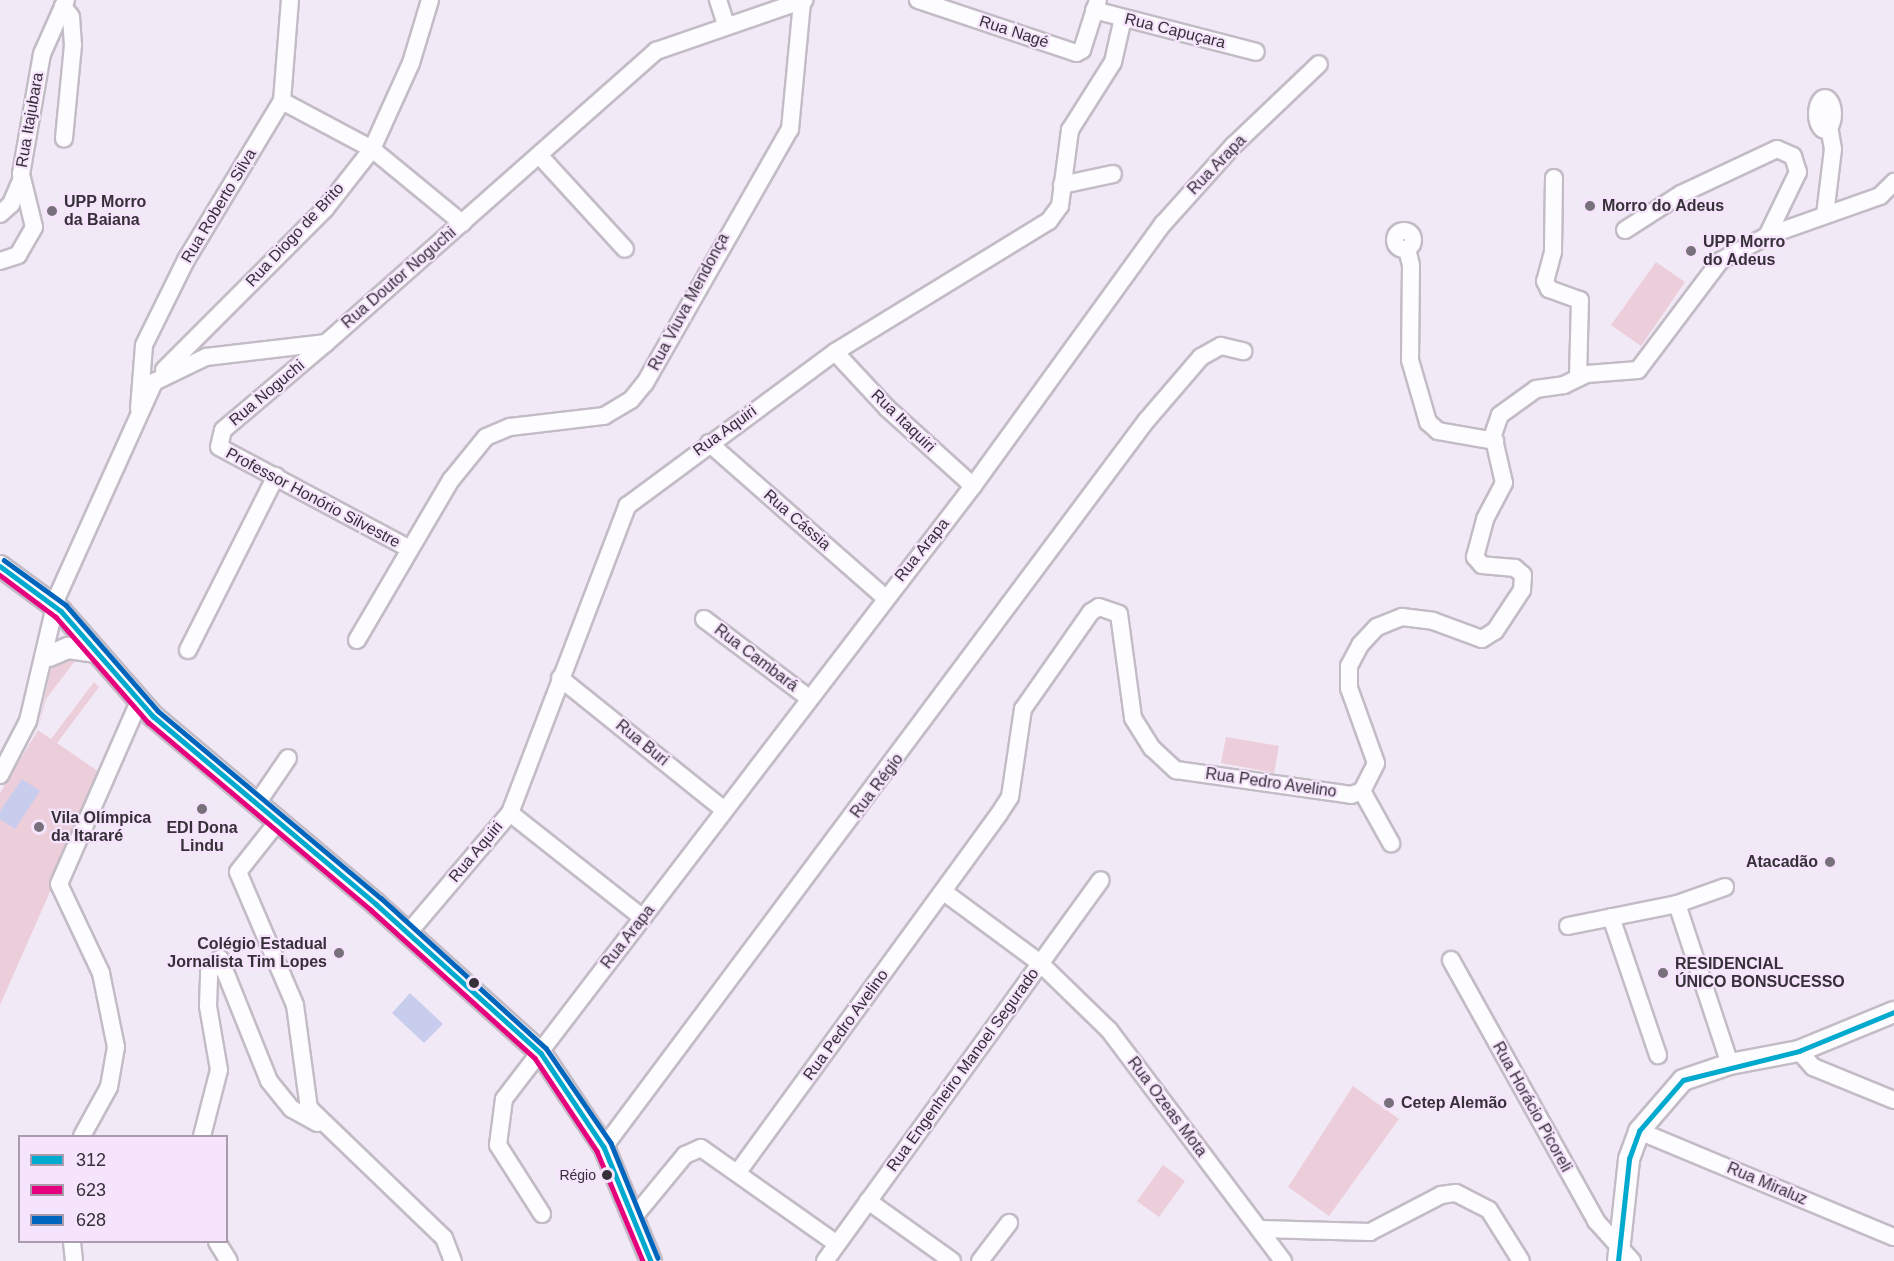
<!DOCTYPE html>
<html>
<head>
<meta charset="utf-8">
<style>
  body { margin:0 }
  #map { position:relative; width:1894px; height:1261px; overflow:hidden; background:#f2e9f6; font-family:Helvetica,sans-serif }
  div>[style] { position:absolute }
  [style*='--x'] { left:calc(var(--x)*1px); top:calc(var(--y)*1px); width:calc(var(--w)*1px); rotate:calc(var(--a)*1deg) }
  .green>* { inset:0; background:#ecceda }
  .water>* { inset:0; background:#c8cdee }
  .roads { filter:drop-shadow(2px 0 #c3bcc6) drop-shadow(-2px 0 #c3bcc6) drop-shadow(0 2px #c3bcc6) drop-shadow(0 -2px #c3bcc6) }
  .minor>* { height:16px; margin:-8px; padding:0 8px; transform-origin:8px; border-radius:8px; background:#fdfcfe }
  .minor>.ring { margin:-8px; padding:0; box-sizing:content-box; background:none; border:16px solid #fdfcfe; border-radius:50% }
  .major>* { height:20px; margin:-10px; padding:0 10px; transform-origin:10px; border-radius:10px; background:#fdfcfe }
  .bus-1>* { height:4.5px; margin:-2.25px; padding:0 2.25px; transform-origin:2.25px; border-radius:2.25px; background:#00a9ce }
  .bus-2>* { height:4.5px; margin:-2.25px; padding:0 2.25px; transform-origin:2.25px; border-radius:2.25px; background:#e5007d }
  .bus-3>* { height:4.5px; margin:-2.25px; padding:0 2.25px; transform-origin:2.25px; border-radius:2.25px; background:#0065bd }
  .dots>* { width:16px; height:16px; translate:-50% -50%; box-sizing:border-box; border:3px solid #f5e4fb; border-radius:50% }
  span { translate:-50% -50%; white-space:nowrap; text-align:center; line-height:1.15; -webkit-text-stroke:4.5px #f5e4fb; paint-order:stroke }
  .bus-label { font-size:14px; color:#363039 }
  .right { translate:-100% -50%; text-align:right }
  .street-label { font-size:16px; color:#363039 }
  .poi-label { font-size:16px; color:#363039; font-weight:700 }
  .left { translate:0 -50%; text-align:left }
  .legend { position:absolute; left:18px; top:1135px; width:210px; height:108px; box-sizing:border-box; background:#f5e4fb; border:2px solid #a99cad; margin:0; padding:8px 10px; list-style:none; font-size:18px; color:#363039 }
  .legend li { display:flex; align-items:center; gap:12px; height:30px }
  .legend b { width:30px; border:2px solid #a99cad }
</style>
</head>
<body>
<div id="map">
  <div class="green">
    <div style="clip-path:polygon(1656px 262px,1685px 282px,1641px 346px,1611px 325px)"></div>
    <div style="clip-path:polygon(69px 656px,75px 661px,46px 699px,38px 730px,51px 739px,94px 682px,99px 687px,57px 743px,102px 774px,0 1005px,0 793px,38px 730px,52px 663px)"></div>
    <div style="clip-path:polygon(1226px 737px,1279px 746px,1274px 773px,1221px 763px)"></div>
    <div style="clip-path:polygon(1353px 1086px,1399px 1119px,1329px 1216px,1288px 1187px)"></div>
    <div style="clip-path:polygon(1163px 1165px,1185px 1181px,1159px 1217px,1137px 1201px)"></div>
  </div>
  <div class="water">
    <div style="clip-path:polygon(22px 779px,40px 791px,15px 829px,0 819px,0 811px)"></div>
    <div style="clip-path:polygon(410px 993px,443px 1024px,424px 1043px,392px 1013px)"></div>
  </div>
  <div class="roads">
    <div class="minor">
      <div style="--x:718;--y:0;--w:25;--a:72"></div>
      <div style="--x:918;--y:0;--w:167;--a:18.5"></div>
      <div style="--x:1076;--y:53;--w:7;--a:-27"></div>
      <div style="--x:1082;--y:50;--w:52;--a:-72.3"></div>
      <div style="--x:63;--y:6;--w:14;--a:54"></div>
      <div style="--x:71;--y:17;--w:28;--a:86"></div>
      <div style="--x:73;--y:45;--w:94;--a:95.5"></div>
      <div style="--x:1094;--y:10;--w:167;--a:14.5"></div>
      <div class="ring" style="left:1817px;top:98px;width:-2px;height:-2px"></div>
      <div style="--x:282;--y:101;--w:102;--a:28.1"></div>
      <div style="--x:372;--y:149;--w:117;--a:39.4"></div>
      <div style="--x:539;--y:155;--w:127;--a:47.5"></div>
      <div style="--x:1554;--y:178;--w:74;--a:90.8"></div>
      <div style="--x:1553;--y:252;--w:30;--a:105"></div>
      <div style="--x:1545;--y:281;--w:9;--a:63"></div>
      <div style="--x:1549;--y:289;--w:33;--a:20"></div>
      <div style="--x:1580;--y:300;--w:78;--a:91.5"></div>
      <div style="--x:1062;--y:185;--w:52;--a:-12.2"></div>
      <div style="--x:0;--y:214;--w:15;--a:-42"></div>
      <div style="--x:11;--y:204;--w:26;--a:-67"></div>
      <div style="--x:1825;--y:215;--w:66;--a:-83.1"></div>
      <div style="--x:1833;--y:149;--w:39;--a:-100"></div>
      <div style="--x:1625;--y:230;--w:67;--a:-32.7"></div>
      <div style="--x:1681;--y:194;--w:106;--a:-25.1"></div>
      <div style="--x:1777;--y:149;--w:17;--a:24"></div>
      <div style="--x:1793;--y:156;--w:17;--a:73"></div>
      <div style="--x:1798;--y:172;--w:71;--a:115.8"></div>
      <div class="ring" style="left:1395px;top:231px;width:2px;height:2px"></div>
      <div style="--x:1407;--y:249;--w:16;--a:76"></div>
      <div style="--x:1411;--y:265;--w:95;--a:90.6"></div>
      <div style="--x:1410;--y:360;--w:65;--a:73.8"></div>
      <div style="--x:1428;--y:422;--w:13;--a:42"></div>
      <div style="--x:1438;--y:431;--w:58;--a:10"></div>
      <div style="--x:0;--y:261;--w:19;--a:-18"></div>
      <div style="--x:18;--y:255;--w:32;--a:-60"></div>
      <div style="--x:34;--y:227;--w:55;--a:-103.8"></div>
      <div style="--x:21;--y:174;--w:122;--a:-80.1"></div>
      <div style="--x:42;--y:54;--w:59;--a:-66"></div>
      <div style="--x:326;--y:343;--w:135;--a:139.8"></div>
      <div style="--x:223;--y:430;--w:17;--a:103"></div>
      <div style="--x:219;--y:447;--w:214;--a:28.1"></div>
      <div style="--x:835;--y:352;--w:76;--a:47.1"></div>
      <div style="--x:887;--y:408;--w:116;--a:42.2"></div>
      <div style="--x:164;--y:370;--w:228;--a:-45"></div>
      <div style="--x:325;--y:209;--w:76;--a:-51.9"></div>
      <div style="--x:372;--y:149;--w:94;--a:-65.6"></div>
      <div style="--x:411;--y:63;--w:66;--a:-73.2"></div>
      <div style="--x:139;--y:409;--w:64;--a:-85.5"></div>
      <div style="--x:144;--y:345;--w:95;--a:-63.7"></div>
      <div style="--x:186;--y:260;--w:186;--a:-58.9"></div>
      <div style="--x:282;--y:101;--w:101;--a:-85.5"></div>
      <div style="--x:709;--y:443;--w:233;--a:41.3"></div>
      <div style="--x:704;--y:619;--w:131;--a:37"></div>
      <div style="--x:357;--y:640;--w:186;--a:-59.6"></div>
      <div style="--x:451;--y:480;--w:55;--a:-50.9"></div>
      <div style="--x:486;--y:437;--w:26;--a:-23"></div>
      <div style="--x:510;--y:427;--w:95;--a:-6.7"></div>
      <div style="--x:604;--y:416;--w:31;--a:-31"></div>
      <div style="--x:631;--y:400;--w:22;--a:-51"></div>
      <div style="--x:645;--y:383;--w:292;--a:-60.3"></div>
      <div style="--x:790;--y:129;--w:128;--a:-84.6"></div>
      <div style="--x:188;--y:650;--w:195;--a:-63.2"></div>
      <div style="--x:560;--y:678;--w:209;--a:38.8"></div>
      <div style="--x:0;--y:775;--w:61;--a:-62.6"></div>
      <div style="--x:28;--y:721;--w:127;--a:-76.8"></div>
      <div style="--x:57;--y:597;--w:236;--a:-65.7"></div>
      <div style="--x:154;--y:382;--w:58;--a:-25.7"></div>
      <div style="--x:206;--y:357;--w:121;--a:-6.7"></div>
      <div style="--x:326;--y:343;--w:441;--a:-41.5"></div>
      <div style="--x:656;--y:51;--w:157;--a:-19"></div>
      <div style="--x:1362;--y:791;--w:60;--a:60.9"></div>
      <div style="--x:258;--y:802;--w:53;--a:-55.7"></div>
      <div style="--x:510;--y:813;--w:169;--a:38.3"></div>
      <div style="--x:279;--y:820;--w:66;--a:128.3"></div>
      <div style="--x:238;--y:872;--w:145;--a:66.8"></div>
      <div style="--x:295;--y:1005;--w:104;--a:82.3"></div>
      <div style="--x:309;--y:1108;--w:187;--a:43.9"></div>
      <div style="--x:444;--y:1238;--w:25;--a:69"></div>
      <div style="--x:944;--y:892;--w:119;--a:36.5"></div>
      <div style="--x:1040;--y:963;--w:96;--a:44.2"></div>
      <div style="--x:1109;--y:1030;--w:289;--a:53"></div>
      <div style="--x:1677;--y:904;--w:169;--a:71.7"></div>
      <div style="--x:1611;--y:917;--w:146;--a:71.2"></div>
      <div style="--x:1568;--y:926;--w:111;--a:-11.4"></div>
      <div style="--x:1677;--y:904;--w:51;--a:-19.5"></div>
      <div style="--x:409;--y:932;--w:156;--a:-49.7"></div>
      <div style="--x:510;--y:813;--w:329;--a:-69.1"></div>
      <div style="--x:627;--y:506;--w:259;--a:-36.5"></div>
      <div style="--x:835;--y:352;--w:251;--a:-31.5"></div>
      <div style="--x:1049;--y:221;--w:19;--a:-54"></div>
      <div style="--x:1060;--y:206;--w:77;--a:-82.5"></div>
      <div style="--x:1070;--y:130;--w:80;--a:-57.7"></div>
      <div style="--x:1113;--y:62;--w:45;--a:-77.2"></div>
      <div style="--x:1451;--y:960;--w:299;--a:60.9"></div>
      <div style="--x:1596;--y:1221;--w:54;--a:48"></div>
      <div style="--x:1799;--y:1051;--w:21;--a:49"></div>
      <div style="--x:1813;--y:1067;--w:87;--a:22.2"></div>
      <div style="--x:1639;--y:1131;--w:276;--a:22.6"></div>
      <div style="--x:82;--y:1136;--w:56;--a:-61.1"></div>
      <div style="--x:109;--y:1087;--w:41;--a:-80.1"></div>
      <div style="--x:116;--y:1047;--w:76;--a:-101.5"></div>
      <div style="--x:101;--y:973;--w:98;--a:-115.3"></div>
      <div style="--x:59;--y:884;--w:199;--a:-66.3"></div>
      <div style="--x:202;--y:1136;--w:68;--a:-75.6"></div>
      <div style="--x:219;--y:1070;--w:65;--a:-99.8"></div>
      <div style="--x:208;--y:1006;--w:33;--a:-88"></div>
      <div style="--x:209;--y:973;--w:18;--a:-52"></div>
      <div style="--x:220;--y:959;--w:131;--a:68.1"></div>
      <div style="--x:269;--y:1081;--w:36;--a:51"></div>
      <div style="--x:292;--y:1109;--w:29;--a:29"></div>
      <div style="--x:604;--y:1147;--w:906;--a:-53.26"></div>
      <div style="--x:1146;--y:421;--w:84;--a:-49.3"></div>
      <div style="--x:1201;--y:357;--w:23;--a:-29"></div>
      <div style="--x:1221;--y:346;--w:23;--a:13"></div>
      <div style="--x:738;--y:1172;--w:443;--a:-53.9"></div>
      <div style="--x:999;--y:814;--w:20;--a:-57"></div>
      <div style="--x:1010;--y:797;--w:89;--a:-81.6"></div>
      <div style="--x:1023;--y:709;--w:118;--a:-55"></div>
      <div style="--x:1091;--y:612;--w:9;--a:-32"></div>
      <div style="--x:1099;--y:607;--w:21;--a:19"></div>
      <div style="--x:1119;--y:614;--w:105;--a:82.3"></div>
      <div style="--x:1133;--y:718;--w:36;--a:58"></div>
      <div style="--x:1152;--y:748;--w:33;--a:43"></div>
      <div style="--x:1176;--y:770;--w:177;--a:8.1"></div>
      <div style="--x:1351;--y:795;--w:12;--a:-20"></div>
      <div style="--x:1362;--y:791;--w:31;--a:-63"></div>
      <div style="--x:1376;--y:763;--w:80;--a:-109.8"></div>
      <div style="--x:1349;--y:688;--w:22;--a:-90"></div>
      <div style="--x:1349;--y:666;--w:24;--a:-62"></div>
      <div style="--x:1360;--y:645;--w:25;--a:-47"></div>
      <div style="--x:1377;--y:627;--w:27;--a:-22"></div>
      <div style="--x:1402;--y:617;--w:31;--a:7"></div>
      <div style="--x:1433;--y:621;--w:52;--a:20.2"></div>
      <div style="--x:1482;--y:639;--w:15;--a:-32"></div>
      <div style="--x:1495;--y:631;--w:49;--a:-56.6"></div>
      <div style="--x:1522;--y:590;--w:15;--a:-86"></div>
      <div style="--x:1523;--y:575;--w:11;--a:-139"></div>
      <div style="--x:1515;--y:568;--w:33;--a:-175"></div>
      <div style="--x:1482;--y:565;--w:11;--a:-131"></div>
      <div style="--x:1475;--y:557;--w:39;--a:-75"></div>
      <div style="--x:1485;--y:519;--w:41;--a:-62.2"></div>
      <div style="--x:1504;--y:483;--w:49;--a:-102.9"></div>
      <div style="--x:1493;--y:435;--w:21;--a:-71"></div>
      <div style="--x:1500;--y:415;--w:44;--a:-35.8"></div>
      <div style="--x:1536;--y:389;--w:28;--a:-8"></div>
      <div style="--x:1564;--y:385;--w:25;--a:-26"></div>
      <div style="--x:1587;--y:374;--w:51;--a:-4.5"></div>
      <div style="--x:1638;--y:370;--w:136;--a:-53"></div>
      <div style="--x:1720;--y:261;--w:53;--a:-28"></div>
      <div style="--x:1767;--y:236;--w:120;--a:-19.5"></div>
      <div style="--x:1880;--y:196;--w:20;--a:-45"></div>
      <div style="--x:868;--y:1201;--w:103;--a:35.5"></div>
      <div style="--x:542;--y:1214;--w:82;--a:-122.5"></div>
      <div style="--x:498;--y:1145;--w:46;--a:-82.6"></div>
      <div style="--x:504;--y:1099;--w:772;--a:-52.58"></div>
      <div style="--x:973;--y:486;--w:324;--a:-54.1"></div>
      <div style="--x:1163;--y:224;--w:106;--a:-48.1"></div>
      <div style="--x:1234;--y:145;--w:117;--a:-43.6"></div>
      <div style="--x:633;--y:1218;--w:82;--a:-50.5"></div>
      <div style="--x:685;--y:1155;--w:17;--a:-24"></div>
      <div style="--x:701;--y:1148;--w:166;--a:35.2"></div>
      <div style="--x:1260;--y:1229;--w:110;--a:1.6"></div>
      <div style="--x:1370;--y:1232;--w:80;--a:-27.5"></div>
      <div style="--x:1441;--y:1195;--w:15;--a:-8"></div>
      <div style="--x:1456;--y:1193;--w:37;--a:27"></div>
      <div style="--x:1489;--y:1210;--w:60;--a:57.9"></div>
      <div style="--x:72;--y:1242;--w:19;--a:84"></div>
      <div style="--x:217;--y:1242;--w:22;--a:58"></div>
      <div style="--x:825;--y:1261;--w:470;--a:-54.1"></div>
      <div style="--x:980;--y:1261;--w:48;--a:-52.7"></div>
    </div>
    <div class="major">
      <div style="--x:0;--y:566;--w:76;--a:36.4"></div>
      <div style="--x:61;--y:611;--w:140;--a:48.8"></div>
      <div style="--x:153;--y:716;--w:292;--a:40.1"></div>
      <div style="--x:376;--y:904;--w:222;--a:42.1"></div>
      <div style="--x:541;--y:1053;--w:113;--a:56.2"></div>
      <div style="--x:604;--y:1147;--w:123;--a:67.6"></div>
      <div style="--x:49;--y:656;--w:21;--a:-23"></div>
      <div style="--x:68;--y:648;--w:29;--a:8"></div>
      <div style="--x:1618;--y:1261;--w:103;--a:-83.8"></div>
      <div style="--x:1629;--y:1159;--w:30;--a:-70"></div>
      <div style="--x:1639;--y:1131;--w:67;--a:-49.2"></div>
      <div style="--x:1683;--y:1080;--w:50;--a:-18.8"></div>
      <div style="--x:1730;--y:1064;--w:70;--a:-10.7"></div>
      <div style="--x:1799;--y:1051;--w:103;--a:-22.3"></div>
    </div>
  </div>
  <div class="bus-1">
    <div style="--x:0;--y:566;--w:76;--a:36.4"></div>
    <div style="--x:61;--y:611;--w:140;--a:48.8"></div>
    <div style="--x:153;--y:716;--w:292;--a:40.1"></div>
    <div style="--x:376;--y:904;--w:222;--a:42.1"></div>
    <div style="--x:541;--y:1053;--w:113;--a:56.2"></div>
    <div style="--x:604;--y:1147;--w:123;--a:67.6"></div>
    <div style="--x:1618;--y:1261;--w:103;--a:-83.8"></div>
    <div style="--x:1629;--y:1159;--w:30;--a:-70"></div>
    <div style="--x:1639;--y:1131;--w:67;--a:-49.2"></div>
    <div style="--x:1683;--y:1080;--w:120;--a:-14"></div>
    <div style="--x:1799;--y:1051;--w:103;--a:-22.3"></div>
  </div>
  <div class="bus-2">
    <div style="--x:0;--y:575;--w:70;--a:36.9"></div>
    <div style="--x:56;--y:617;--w:140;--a:48.8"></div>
    <div style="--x:148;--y:722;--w:292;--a:40.1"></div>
    <div style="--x:371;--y:910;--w:221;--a:42.1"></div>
    <div style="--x:535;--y:1058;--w:112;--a:56.3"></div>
    <div style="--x:597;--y:1151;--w:119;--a:67.3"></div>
  </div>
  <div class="bus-3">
    <div style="--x:4;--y:560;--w:77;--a:36"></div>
    <div style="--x:66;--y:605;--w:140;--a:49"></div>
    <div style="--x:158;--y:711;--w:291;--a:40"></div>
    <div style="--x:381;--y:898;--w:223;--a:42.3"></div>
    <div style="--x:546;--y:1048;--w:115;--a:55.6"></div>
    <div style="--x:611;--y:1143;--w:124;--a:67.8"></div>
  </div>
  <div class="dots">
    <div style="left:1590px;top:206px;background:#78717b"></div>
    <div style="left:52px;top:211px;background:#78717b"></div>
    <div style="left:1691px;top:251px;background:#78717b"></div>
    <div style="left:202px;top:809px;background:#78717b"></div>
    <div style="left:39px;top:827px;background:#78717b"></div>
    <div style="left:1830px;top:862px;background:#78717b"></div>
    <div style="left:339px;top:953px;background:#78717b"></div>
    <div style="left:1663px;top:973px;background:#78717b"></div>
    <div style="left:474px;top:983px;background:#363039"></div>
    <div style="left:1389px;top:1103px;background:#78717b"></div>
    <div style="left:607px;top:1175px;background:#363039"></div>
  </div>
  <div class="bus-label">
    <span class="right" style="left:596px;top:1175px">Régio</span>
  </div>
  <div class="street-label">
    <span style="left:1175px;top:31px;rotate:14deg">Rua Capuçara</span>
    <span style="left:1014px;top:32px;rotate:18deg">Rua Nagé</span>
    <span style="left:30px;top:120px;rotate:-80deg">Rua Itajubara</span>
    <span style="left:1217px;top:165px;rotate:-46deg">Rua Arapa</span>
    <span style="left:219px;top:206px;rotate:-59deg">Rua Roberto Silva</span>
    <span style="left:295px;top:235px;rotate:-47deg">Rua Diogo de Brito</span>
    <span style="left:399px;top:278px;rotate:-41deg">Rua Doutor Noguchi</span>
    <span style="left:689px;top:302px;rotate:-62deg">Rua Viuva Mendonça</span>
    <span style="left:267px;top:393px;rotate:-40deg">Rua Noguchi</span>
    <span style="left:903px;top:421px;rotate:44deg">Rua Itaquiri</span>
    <span style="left:725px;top:431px;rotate:-36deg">Rua Aquiri</span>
    <span style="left:313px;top:498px;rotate:28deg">Professor Honório Silvestre</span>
    <span style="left:797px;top:520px;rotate:41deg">Rua Cássia</span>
    <span style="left:922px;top:550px;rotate:-51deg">Rua Arapa</span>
    <span style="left:756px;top:658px;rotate:37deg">Rua Cambará</span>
    <span style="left:642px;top:743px;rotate:39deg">Rua Buri</span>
    <span style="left:1271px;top:783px;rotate:8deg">Rua Pedro Avelino</span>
    <span style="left:877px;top:786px;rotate:-53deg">Rua Régio</span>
    <span style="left:476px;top:852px;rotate:-50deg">Rua Aquiri</span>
    <span style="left:628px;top:937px;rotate:-52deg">Rua Arapa</span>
    <span style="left:846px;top:1025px;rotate:-54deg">Rua Pedro Avelino</span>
    <span style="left:963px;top:1070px;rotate:-54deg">Rua Engenheiro Manoel Segurado</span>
    <span style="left:1167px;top:1107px;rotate:53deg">Rua Ozeas Mota</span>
    <span style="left:1532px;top:1107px;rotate:61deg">Rua Horácio Picoreli</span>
    <span style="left:1767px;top:1184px;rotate:23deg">Rua Miraluz</span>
  </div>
  <div class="poi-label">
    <span class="left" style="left:64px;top:211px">UPP Morro<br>da Baiana</span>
    <span class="left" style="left:1602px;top:206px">Morro do Adeus</span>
    <span class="left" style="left:1703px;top:251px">UPP Morro<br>do Adeus</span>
    <span class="left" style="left:51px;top:827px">Vila Olímpica<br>da Itararé</span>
    <span style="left:202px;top:837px">EDI Dona<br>Lindu</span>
    <span class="right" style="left:1818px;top:862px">Atacadão</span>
    <span class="right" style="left:327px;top:953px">Colégio Estadual<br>Jornalista Tim Lopes</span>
    <span class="left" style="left:1675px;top:973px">RESIDENCIAL<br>ÚNICO BONSUCESSO</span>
    <span class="left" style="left:1401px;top:1103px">Cetep Alemão</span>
  </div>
  <ul class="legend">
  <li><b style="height:8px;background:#00a9ce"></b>312</li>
  <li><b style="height:8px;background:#e5007d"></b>623</li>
  <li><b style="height:8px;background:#0065bd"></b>628</li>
  </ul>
</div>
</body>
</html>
